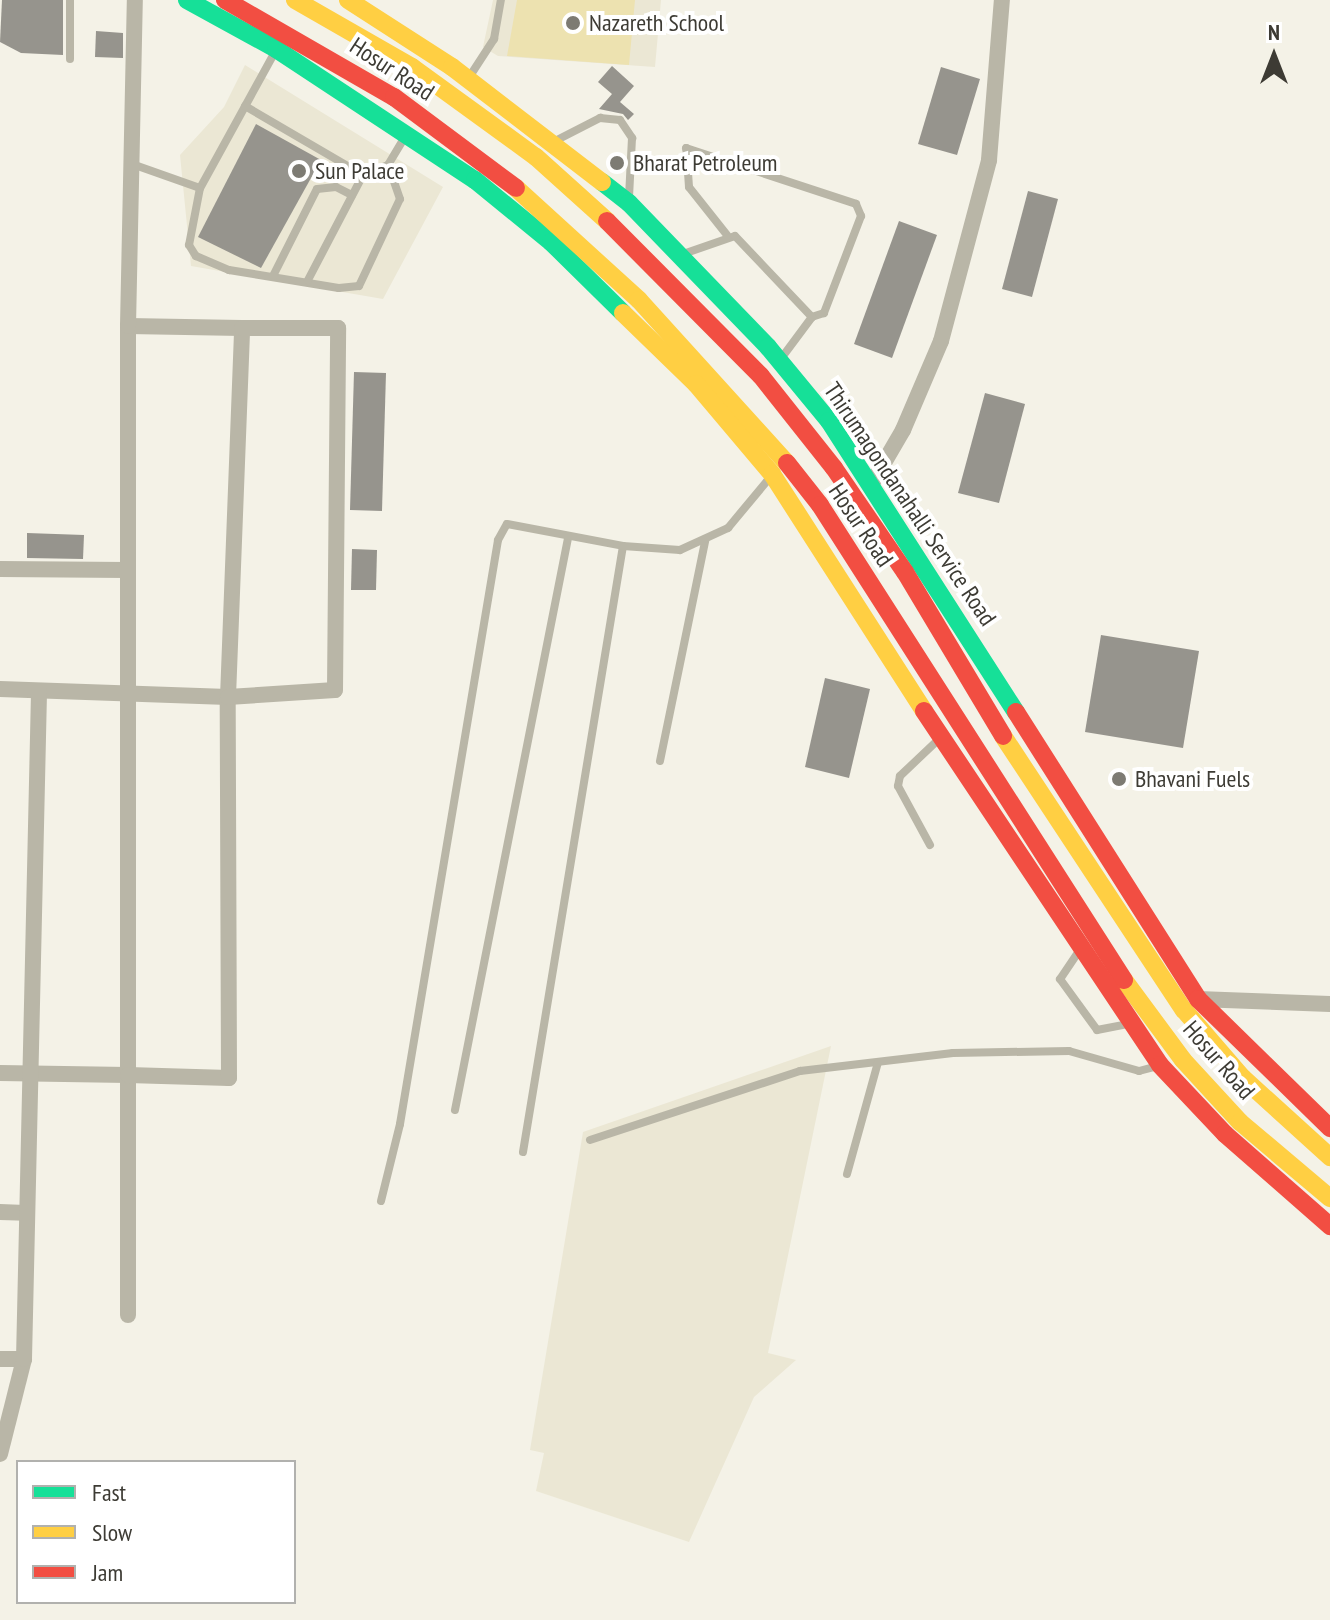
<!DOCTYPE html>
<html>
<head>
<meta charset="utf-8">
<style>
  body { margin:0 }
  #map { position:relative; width:1330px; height:1620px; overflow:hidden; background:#f4f2e7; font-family:"PT Sans Narrow",sans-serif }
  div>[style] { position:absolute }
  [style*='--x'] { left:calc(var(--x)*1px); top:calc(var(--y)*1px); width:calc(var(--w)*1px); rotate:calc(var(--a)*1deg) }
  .built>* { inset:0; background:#ebe7d4 }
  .green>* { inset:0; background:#ede2b0 }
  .building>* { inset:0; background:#96948d }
  .lane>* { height:8px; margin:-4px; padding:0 4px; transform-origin:4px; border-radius:4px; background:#b9b6a7 }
  .street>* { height:16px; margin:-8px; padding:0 8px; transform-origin:8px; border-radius:8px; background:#b9b6a7 }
  .fast>* { height:18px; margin:-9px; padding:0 9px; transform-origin:9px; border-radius:9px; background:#16e098 }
  .slow>* { height:18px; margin:-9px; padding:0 9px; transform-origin:9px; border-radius:9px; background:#ffcf43 }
  .jam>* { height:18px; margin:-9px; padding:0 9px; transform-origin:9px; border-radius:9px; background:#f24e42 }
  .dots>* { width:22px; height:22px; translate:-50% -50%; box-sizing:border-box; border:4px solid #fff; border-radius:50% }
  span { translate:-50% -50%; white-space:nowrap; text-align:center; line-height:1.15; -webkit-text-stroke:8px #fff; paint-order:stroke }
  .poi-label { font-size:24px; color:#3d3b34 }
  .left { translate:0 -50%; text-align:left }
  .street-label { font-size:24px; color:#3d3b34 }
  .legend { position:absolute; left:16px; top:1460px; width:280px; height:144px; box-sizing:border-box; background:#fff; border:2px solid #b1b1ae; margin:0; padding:10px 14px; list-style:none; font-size:24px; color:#3d3b34 }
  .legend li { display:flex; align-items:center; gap:16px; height:40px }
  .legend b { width:40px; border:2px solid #b1b1ae }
  .north { position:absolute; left:1234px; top:16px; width:80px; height:80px; -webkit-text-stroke:6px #fff; paint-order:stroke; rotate:0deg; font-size:22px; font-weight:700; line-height:32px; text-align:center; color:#3d3b34 }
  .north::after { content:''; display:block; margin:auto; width:28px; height:36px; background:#3d3b34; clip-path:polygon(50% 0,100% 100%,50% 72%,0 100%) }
</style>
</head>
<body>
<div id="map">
  <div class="built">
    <div style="clip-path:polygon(493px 0,661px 0,655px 67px,498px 56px,483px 47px)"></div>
    <div style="clip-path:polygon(245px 65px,443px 187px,383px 299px,191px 266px,180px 155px,224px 107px)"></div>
    <div style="clip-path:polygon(831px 1046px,768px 1353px,796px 1360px,754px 1397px,689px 1542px,536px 1491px,544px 1453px,530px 1450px,583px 1132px)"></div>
  </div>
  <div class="green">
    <div style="clip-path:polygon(517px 0,635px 0,629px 65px,507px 56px)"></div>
  </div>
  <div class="building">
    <div style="clip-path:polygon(2px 0,63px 0,63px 55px,21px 53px,0 42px)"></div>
    <div style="clip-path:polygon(96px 31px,123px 33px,123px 58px,95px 57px)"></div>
    <div style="clip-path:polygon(612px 66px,634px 86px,620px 102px,634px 114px,628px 120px,623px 114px,599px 109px,612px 94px,598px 82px)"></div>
    <div style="clip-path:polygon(941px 67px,980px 79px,957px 155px,918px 144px)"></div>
    <div style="clip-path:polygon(256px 124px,321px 160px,261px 268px,198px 237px)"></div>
    <div style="clip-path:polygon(1028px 191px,1058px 199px,1032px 297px,1002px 289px)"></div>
    <div style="clip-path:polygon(899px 221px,937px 235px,892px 358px,854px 344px)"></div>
    <div style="clip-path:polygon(354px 372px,386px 373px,382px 511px,350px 510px)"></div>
    <div style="clip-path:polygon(985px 393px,1025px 404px,999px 503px,958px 493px)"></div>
    <div style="clip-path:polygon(27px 533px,84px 535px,83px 559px,27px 558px)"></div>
    <div style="clip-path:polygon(352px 549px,377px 550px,376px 590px,351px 590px)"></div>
    <div style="clip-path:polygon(1101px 635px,1199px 651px,1183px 748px,1085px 732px)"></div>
    <div style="clip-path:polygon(825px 678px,870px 689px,849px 778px,805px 767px)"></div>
  </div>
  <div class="lane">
    <div style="--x:70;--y:0;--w:59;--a:90"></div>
    <div style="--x:276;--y:50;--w:158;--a:118.8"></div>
    <div style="--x:200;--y:188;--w:58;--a:100.9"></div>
    <div style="--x:189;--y:245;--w:13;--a:58"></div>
    <div style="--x:196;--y:256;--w:36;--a:23"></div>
    <div style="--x:229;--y:270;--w:111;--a:9.3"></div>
    <div style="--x:339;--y:288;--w:20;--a:-6"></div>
    <div style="--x:359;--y:286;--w:96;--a:-64.8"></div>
    <div style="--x:400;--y:199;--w:36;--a:-109"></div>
    <div style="--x:468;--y:79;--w:48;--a:-57"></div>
    <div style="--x:494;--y:39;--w:40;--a:-80"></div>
    <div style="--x:245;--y:106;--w:137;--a:30.3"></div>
    <div style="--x:555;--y:141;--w:51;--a:-27.1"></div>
    <div style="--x:600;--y:118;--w:20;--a:6"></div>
    <div style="--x:620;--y:120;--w:22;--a:56"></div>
    <div style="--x:632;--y:138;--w:60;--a:92.9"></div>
    <div style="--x:132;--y:164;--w:72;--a:19.4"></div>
    <div style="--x:727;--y:235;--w:61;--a:-128.4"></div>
    <div style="--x:689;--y:187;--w:39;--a:-94"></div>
    <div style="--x:686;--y:148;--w:179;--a:18.2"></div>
    <div style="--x:856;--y:204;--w:13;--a:67"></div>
    <div style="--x:861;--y:216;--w:104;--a:110.9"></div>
    <div style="--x:824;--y:313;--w:13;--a:162"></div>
    <div style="--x:812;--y:317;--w:54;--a:126.7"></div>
    <div style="--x:683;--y:254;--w:55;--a:-19.1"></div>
    <div style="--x:735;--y:236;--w:112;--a:46.5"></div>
    <div style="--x:273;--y:276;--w:97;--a:-63.2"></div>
    <div style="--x:317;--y:189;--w:19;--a:-6"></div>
    <div style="--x:336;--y:187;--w:18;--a:27"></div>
    <div style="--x:308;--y:280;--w:119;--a:-62.4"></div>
    <div style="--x:363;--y:175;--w:27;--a:-22"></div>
    <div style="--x:388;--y:165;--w:31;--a:-59"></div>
    <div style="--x:660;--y:761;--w:225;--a:-78.4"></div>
    <div style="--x:930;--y:845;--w:67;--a:-118.5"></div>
    <div style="--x:898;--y:786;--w:10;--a:-79"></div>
    <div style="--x:900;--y:776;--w:54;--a:-43.5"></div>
    <div style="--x:1079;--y:951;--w:34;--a:124"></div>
    <div style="--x:1060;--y:979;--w:63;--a:54"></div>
    <div style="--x:1097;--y:1030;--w:31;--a:-11"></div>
    <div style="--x:455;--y:1110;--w:583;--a:-78.82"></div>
    <div style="--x:590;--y:1140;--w:221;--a:-18.2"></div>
    <div style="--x:800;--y:1071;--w:154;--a:-6.7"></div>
    <div style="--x:953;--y:1053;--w:116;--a:-1"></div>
    <div style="--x:1069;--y:1051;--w:73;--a:15.9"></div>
    <div style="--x:1139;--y:1071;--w:20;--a:-15"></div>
    <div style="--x:523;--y:1152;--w:614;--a:-80.63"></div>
    <div style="--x:847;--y:1174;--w:116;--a:-74.5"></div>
    <div style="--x:381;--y:1201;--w:79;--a:-76.1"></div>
    <div style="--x:400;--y:1124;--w:592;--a:-80.47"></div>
    <div style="--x:498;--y:540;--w:18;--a:-61"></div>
    <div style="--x:507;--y:524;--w:118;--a:10.7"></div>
    <div style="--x:623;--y:546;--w:57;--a:4"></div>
    <div style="--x:680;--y:550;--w:53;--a:-24.6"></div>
    <div style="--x:728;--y:528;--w:69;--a:-50.3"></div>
  </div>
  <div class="street">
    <div style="--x:871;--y:485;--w:64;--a:-59.8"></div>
    <div style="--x:903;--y:430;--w:97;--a:-66.9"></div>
    <div style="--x:941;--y:341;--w:187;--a:-75.1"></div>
    <div style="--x:989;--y:160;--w:161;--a:-85.4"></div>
    <div style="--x:0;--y:569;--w:127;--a:0.5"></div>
    <div style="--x:0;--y:689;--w:228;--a:2"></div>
    <div style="--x:228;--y:697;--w:369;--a:-87.8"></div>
    <div style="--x:242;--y:328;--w:114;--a:-179"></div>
    <div style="--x:1198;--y:999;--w:132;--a:2.2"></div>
    <div style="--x:0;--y:1073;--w:128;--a:0.9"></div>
    <div style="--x:128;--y:1075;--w:749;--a:-90"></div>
    <div style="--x:128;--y:326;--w:326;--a:-88.8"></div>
    <div style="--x:0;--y:1212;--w:25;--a:2"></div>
    <div style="--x:128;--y:1315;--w:240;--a:-90"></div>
    <div style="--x:128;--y:1075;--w:101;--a:1.7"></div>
    <div style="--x:229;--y:1078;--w:381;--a:-90.2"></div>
    <div style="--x:228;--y:697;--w:107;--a:-3.7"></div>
    <div style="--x:335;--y:690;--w:362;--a:-89.5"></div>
    <div style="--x:338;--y:328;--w:96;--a:180"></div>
    <div style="--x:0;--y:1359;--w:24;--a:0"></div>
    <div style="--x:0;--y:1454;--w:98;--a:-75.8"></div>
    <div style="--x:24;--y:1359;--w:668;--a:-88.71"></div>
  </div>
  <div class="fast">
    <div style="--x:187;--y:0;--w:102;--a:28.8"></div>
    <div style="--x:276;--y:49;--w:238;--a:33.4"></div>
    <div style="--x:475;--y:180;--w:98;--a:39.2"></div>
    <div style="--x:551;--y:242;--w:101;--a:44.6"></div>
    <div style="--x:602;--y:182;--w:34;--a:38"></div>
    <div style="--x:629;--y:203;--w:200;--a:46"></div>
    <div style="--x:768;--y:347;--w:96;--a:50.5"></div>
    <div style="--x:829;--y:421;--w:346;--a:57.3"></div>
  </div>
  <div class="slow">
    <div style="--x:295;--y:0;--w:135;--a:29.8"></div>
    <div style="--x:412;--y:67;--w:153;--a:36"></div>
    <div style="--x:536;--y:157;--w:96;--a:42"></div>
    <div style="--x:348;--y:0;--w:124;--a:32.8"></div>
    <div style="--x:452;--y:67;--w:189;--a:37.5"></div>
    <div style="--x:516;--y:188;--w:166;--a:42.3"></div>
    <div style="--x:639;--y:300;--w:220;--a:47.8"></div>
    <div style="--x:623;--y:313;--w:102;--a:44.2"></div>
    <div style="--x:696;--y:384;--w:118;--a:49.8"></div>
    <div style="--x:772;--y:474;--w:282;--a:57.3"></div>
    <div style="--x:1003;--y:736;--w:328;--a:56.6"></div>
    <div style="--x:1184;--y:1010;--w:90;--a:49.1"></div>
    <div style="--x:1243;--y:1078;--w:118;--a:42.2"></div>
    <div style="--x:1124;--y:980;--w:99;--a:53.6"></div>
    <div style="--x:1183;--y:1060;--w:84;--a:47.4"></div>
    <div style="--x:1240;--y:1122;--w:118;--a:40.2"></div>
  </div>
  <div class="jam">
    <div style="--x:225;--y:0;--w:195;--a:29.9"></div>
    <div style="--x:394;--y:97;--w:152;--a:36.7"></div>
    <div style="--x:607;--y:221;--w:218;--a:45.2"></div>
    <div style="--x:761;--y:376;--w:117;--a:51.6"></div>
    <div style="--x:834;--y:468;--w:126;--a:55.7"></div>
    <div style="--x:905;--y:572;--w:191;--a:59.1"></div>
    <div style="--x:787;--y:463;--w:53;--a:51.8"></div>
    <div style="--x:820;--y:505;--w:564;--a:57.38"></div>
    <div style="--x:924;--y:711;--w:425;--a:56.3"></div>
    <div style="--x:1160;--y:1065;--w:95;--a:46.7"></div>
    <div style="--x:1225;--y:1134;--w:140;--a:41.2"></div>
    <div style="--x:1016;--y:712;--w:340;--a:57.6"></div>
    <div style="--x:1198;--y:999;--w:185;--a:44.3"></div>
  </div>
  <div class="dots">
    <div style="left:573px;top:23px;background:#7d7b73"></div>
    <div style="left:617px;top:163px;background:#7d7b73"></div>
    <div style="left:299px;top:171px;background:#7d7b73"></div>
    <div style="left:1119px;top:779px;background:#7d7b73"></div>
  </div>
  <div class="poi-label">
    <span class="left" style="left:589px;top:23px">Nazareth School</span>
    <span class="left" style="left:633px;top:163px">Bharat Petroleum</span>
    <span class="left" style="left:315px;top:171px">Sun Palace</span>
    <span class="left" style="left:1135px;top:779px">Bhavani Fuels</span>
  </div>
  <div class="street-label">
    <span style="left:392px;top:69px;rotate:33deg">Hosur Road</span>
    <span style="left:910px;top:504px;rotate:56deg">Thirumagondanahalli Service Road</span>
    <span style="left:861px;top:525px;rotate:56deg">Hosur Road</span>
    <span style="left:1219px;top:1060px;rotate:49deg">Hosur Road</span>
  </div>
  <ul class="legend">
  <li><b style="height:10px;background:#16e098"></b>Fast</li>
  <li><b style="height:10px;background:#ffcf43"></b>Slow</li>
  <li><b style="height:10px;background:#f24e42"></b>Jam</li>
  </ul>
  <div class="north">N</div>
</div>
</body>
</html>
